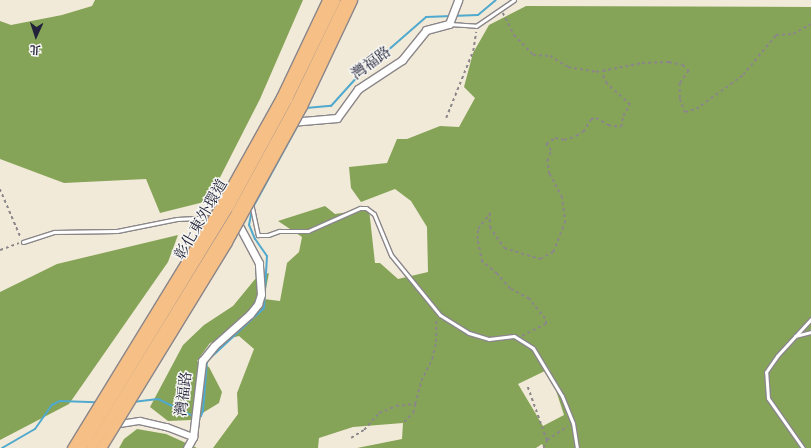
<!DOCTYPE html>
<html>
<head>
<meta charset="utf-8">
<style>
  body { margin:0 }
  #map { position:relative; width:811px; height:448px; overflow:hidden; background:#f2ead8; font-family:Vollkorn,"Noto Serif TC",serif }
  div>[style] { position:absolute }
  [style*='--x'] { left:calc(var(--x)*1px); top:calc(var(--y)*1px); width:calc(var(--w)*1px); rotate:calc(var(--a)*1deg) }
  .forest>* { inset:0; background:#86a458 }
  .stream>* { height:2px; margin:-1px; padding:0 1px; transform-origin:1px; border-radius:1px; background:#50a9ce }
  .path>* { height:1.5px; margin-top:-0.75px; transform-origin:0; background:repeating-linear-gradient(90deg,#8a868a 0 3px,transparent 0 6px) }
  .roads { filter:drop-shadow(1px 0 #8a868a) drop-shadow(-1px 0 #8a868a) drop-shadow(0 1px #8a868a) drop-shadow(0 -1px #8a868a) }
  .service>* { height:3px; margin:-1.5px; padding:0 1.5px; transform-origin:1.5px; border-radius:1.5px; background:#fff }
  .minor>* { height:5.5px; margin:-2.75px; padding:0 2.75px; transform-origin:2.75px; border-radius:2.75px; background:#fff }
  .tertiary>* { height:7px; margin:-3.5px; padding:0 3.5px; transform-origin:3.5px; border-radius:3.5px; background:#fff }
  .bridges { filter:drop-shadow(1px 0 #8a868a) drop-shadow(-1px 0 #8a868a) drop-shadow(0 1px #8a868a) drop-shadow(0 -1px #8a868a) }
  .primary-bridge>* { height:9px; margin:-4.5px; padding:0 4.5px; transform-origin:4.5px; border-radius:4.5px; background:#f5bf86 }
  span { translate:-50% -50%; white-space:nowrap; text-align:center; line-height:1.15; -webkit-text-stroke:3px #f6f6f2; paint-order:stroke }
  .street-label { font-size:15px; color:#22223b }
  .north { position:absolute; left:16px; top:16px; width:40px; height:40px; -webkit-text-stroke:3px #f6f6f2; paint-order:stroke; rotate:183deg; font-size:11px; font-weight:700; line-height:16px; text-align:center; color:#22223b }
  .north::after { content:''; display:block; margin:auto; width:14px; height:18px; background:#22223b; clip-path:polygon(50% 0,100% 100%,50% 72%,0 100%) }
</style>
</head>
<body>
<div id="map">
  <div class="forest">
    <div style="clip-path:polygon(95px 0,303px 0,260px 99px,208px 201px,160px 213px,146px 179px,64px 183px,0 159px,0 21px,11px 25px,62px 15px,92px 6px)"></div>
    <div style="clip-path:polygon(evenodd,526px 6px,811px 7px,811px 448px,544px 448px,542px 444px,536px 448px,357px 448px,402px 439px,403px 423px,353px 427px,319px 438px,318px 448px,213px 448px,238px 414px,237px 393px,254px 349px,239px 336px,210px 343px,197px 361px,209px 367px,222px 392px,219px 403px,191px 420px,168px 421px,150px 407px,183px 345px,204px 325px,233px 306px,256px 278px,269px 273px,264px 299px,280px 301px,287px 263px,299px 252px,302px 237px,278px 221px,325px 206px,335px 214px,369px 209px,375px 263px,380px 263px,398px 279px,428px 272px,427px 227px,411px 201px,395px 189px,361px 202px,351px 188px,349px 167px,387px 163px,397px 139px,407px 139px,440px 126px,459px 127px,475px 98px,464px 87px,473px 53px,489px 25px,526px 6px,549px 369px,564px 415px,543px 426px,518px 384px,549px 369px)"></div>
    <div style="clip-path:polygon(178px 235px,168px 262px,69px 404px,0 440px,0 292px,57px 264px)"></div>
    <div style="clip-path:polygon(137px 429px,166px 434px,197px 448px,119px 448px,124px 439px)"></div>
  </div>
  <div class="stream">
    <div style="--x:301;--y:119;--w:12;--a:-66"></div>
    <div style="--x:306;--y:108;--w:25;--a:-5"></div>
    <div style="--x:331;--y:106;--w:36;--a:-48"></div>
    <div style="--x:355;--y:79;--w:94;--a:-41.1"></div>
    <div style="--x:426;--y:17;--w:52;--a:-2.2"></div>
    <div style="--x:478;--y:15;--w:23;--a:-40"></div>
    <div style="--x:133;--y:402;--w:25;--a:-7"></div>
    <div style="--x:158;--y:399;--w:39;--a:26"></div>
    <div style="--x:197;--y:416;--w:4;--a:0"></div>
    <div style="--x:201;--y:416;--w:5;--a:-68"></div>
    <div style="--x:203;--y:411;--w:50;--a:-85.4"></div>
    <div style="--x:207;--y:361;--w:78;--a:-42.9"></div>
    <div style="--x:264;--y:308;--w:52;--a:-86.7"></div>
    <div style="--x:267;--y:256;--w:21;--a:-125"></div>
    <div style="--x:255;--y:239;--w:15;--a:-113"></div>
    <div style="--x:249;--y:225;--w:16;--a:-79"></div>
    <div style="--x:252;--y:209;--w:98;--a:-61.3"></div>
    <div style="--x:2;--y:448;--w:38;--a:-30"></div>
    <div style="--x:35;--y:429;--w:29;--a:-55"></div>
    <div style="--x:52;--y:405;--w:9;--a:-27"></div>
    <div style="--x:60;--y:401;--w:36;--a:2"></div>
  </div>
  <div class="path">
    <div style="--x:503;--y:13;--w:25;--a:63"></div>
    <div style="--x:514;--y:35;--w:28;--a:46"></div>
    <div style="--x:533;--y:55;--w:17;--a:3"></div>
    <div style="--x:550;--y:56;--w:21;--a:31"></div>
    <div style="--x:568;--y:67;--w:28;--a:10"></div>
    <div style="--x:596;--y:72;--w:47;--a:-11.1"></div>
    <div style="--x:642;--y:63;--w:27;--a:-2"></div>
    <div style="--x:669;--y:62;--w:14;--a:12"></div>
    <div style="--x:683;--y:65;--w:8;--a:45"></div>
    <div style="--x:689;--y:71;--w:15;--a:127"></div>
    <div style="--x:680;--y:83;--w:16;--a:90"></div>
    <div style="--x:680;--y:99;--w:14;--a:69"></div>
    <div style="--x:685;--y:112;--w:11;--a:-15"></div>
    <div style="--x:696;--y:109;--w:58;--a:-35.9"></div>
    <div style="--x:743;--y:75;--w:52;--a:-50.5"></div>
    <div style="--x:776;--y:35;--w:17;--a:-3"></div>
    <div style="--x:793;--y:34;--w:21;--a:-29"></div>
    <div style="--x:446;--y:118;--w:72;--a:-68.1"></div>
    <div style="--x:473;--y:51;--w:19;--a:-81"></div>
    <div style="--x:0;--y:189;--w:53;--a:66.8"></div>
    <div style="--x:0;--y:250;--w:20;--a:-20"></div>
    <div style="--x:522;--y:336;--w:27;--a:-27"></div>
    <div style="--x:546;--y:324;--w:5;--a:-101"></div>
    <div style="--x:545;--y:319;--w:26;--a:-129"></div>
    <div style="--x:529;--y:299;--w:21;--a:-152"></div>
    <div style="--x:510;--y:289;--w:20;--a:-131"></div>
    <div style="--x:497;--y:274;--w:19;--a:-141"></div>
    <div style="--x:482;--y:262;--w:24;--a:-102"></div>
    <div style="--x:477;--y:239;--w:10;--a:-84"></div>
    <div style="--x:478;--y:229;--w:20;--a:-53"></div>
    <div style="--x:490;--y:213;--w:14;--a:90"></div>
    <div style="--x:490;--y:227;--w:25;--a:56"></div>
    <div style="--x:504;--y:248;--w:38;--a:17"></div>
    <div style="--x:540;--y:259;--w:15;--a:-28"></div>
    <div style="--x:553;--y:252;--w:31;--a:-68"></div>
    <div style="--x:565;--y:223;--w:25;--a:-97"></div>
    <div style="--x:562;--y:198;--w:27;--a:-118"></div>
    <div style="--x:549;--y:174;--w:13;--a:-99"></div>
    <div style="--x:547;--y:161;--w:11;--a:-68"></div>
    <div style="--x:551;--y:151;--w:9;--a:-126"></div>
    <div style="--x:546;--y:144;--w:11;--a:-34"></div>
    <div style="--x:555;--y:138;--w:9;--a:13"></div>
    <div style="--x:564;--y:140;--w:13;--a:-18"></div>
    <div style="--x:576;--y:136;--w:8;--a:-30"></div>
    <div style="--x:583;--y:132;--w:15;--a:-58"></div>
    <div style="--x:591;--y:119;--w:5;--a:-11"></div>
    <div style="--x:596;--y:118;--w:14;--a:30"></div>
    <div style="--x:608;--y:125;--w:13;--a:9"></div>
    <div style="--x:621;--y:127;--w:11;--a:-80"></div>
    <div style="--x:623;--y:116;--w:13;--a:-58"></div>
    <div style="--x:630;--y:105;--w:31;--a:-138"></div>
    <div style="--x:607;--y:84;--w:7;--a:-124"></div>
    <div style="--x:603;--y:78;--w:8;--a:-76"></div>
    <div style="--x:528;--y:387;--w:56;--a:70.3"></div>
    <div style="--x:404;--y:422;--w:13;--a:-45"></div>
    <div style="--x:413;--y:413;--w:9;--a:-77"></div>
    <div style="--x:351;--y:438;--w:15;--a:-32"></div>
    <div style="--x:364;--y:430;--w:23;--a:-49"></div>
    <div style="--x:379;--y:413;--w:18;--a:-22"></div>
    <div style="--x:396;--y:406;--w:19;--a:-6"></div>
    <div style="--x:415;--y:404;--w:24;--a:-75"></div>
    <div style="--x:421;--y:381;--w:25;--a:-63"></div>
    <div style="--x:432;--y:359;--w:17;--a:-77"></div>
    <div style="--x:436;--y:342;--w:23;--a:-90"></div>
    <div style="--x:543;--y:448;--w:9;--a:-63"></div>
    <div style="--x:547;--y:440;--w:25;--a:-34"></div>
  </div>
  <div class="roads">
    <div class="service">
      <div style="--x:450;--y:24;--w:26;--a:4"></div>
      <div style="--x:476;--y:26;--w:46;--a:-34.4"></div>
      <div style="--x:251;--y:203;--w:33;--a:78"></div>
      <div style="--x:258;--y:235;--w:10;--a:0"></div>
      <div style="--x:268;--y:235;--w:12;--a:-20"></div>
      <div style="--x:279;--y:231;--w:29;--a:0"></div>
      <div style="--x:308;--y:231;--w:57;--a:-23.9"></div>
      <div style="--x:360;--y:208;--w:6;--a:0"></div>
      <div style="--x:366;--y:208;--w:10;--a:37"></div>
      <div style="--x:374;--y:214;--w:44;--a:67.5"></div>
      <div style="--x:391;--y:255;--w:77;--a:50.8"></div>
      <div style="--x:440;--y:315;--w:34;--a:32"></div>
      <div style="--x:469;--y:333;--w:21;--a:17"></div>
      <div style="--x:489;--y:339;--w:25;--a:-7"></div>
      <div style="--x:514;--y:336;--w:22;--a:32"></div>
      <div style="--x:533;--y:348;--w:56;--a:58.9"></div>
      <div style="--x:562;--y:396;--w:29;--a:68"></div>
      <div style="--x:573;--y:423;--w:25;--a:81"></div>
      <div style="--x:23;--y:242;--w:33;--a:-18"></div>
      <div style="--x:54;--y:232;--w:63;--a:-0.9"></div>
      <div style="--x:117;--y:231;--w:61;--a:-11.3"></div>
      <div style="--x:177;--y:219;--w:34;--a:-3"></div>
      <div style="--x:795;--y:336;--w:16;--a:-14"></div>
      <div style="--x:803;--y:448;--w:61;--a:-125"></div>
      <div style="--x:768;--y:398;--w:26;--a:-94"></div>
      <div style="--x:766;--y:372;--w:19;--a:-55"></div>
      <div style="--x:777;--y:356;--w:50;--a:-47.4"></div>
    </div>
    <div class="minor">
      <div style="--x:114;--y:425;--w:26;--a:-9"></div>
      <div style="--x:140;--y:421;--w:28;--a:13"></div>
      <div style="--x:167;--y:427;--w:28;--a:21"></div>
    </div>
    <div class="tertiary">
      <div style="--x:291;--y:122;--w:46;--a:-5"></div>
      <div style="--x:337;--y:118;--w:36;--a:-54"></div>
      <div style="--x:358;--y:89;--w:53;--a:-33.4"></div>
      <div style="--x:402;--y:60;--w:38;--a:-51"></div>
      <div style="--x:426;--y:30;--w:24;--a:-15"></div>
      <div style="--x:449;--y:24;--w:26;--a:-69"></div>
      <div style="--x:251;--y:175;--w:41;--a:-60.9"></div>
      <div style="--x:237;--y:208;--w:9;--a:-84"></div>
      <div style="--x:238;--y:199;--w:15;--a:-62"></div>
      <div style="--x:187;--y:448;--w:13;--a:-61"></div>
      <div style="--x:193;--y:437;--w:77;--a:-83.2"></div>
      <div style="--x:202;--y:361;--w:19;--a:-51"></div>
      <div style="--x:214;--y:346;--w:48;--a:-41.6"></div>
      <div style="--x:250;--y:314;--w:13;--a:-51"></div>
      <div style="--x:258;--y:304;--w:10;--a:-73"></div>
      <div style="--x:261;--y:294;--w:31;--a:-94"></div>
      <div style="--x:259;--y:263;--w:49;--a:-118.1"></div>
    </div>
  </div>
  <div class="bridges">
    <div class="primary-bridge">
      <div style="--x:72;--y:448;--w:287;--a:-58.5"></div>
      <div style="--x:222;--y:203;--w:121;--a:-60.9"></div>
      <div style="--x:281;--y:97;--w:107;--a:-64.6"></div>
      <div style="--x:81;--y:448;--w:284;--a:-58.6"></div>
      <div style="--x:229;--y:206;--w:122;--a:-61.5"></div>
      <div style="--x:287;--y:99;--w:110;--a:-64.1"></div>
      <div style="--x:91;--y:448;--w:277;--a:-58.4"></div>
      <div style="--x:236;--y:212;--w:123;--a:-61.4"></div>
      <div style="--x:295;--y:104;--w:115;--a:-64.3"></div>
      <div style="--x:101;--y:448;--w:241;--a:-58.5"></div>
      <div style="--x:227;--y:242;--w:155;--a:-61.1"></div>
      <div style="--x:302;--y:106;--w:117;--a:-64.7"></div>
    </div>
  </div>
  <div class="street-label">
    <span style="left:372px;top:64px;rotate:-36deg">灣福路</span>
    <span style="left:202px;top:220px;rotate:-60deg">彰化東外環道</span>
    <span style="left:185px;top:394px;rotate:-83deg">灣福路</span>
  </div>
  <div class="north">北</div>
</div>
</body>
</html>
